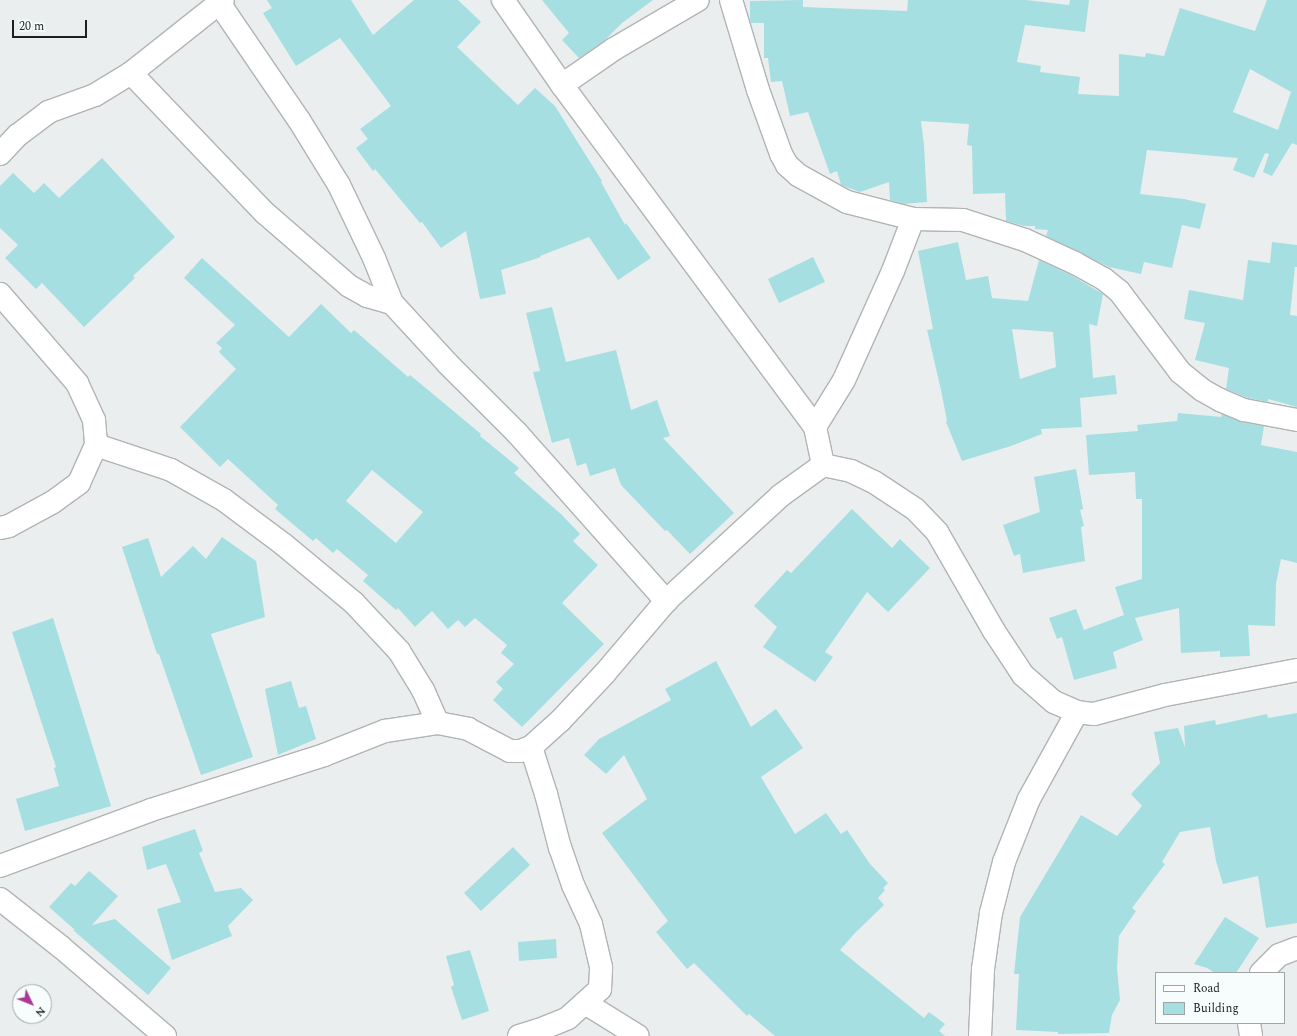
<!DOCTYPE html>
<html>
<head>
<meta charset="utf-8">
<style>
  body { margin:0 }
  #map { position:relative; width:1297px; height:1036px; overflow:hidden; background:#eaeeee; font-family:Spectral,serif }
  div>[style] { position:absolute }
  [style*='--x'] { left:calc(var(--x)*1px); top:calc(var(--y)*1px); width:calc(var(--w)*1px); rotate:calc(var(--a)*1deg) }
  .building>* { inset:0; background:#a6dfe1 }
  .roads { filter:drop-shadow(1px 0 #b0b4b4) drop-shadow(-1px 0 #b0b4b4) drop-shadow(0 1px #b0b4b4) drop-shadow(0 -1px #b0b4b4) }
  .minor>* { height:22px; margin:-11px; padding:0 11px; transform-origin:11px; border-radius:11px; background:#fff }
  span { translate:-50% -50%; white-space:nowrap; text-align:center; line-height:1.15; -webkit-text-stroke:4px #f7fcfc; paint-order:stroke }
  .legend { position:absolute; left:1155px; top:972px; width:130px; height:52px; box-sizing:border-box; background:#f7fcfc; border:1px solid #a0a4a4; margin:0; padding:5px 7px; list-style:none; font-size:12px; color:#1e1f1f }
  .legend li { display:flex; align-items:center; gap:8px; height:20px }
  .legend b { width:20px; border:1px solid #a0a4a4 }
  .north { position:absolute; left:12px; top:984px; width:40px; height:40px; box-sizing:border-box; background:#f7fcfc; border:1px solid #a0a4a4; border-radius:50%; rotate:133deg; font-size:11px; font-weight:700; line-height:16px; text-align:center; color:#1e1f1f }
  .north::after { content:''; display:block; margin:auto; width:14px; height:18px; background:#ab3892; clip-path:polygon(50% 0,100% 100%,50% 72%,0 100%) }
  .scale { position:absolute; left:12px; top:20px; width:75px; height:18px; box-sizing:border-box; border:2px solid #1e1f1f; border-top:0; padding-left:5px; font-size:12px; line-height:14px; white-space:nowrap; color:#1e1f1f; -webkit-text-stroke:3px #f7fcfc; paint-order:stroke }
</style>
</head>
<body>
<div id="map">
  <div class="building">
    <div style="clip-path:polygon(267px 0,351px 0,373px 35px,414px 0,458px 0,481px 22px,457px 47px,518px 105px,535px 88px,555px 106px,602px 181px,601px 182px,625px 225px,626px 223px,651px 258px,618px 280px,589px 237px,540px 256px,541px 257px,501px 270px,506px 294px,480px 299px,466px 231px,441px 248px,422px 222px,420px 223px,375px 169px,373px 171px,356px 148px,368px 139px,360px 129px,391px 106px,340px 38px,296px 66px,263px 13px,272px 8px)"></div>
    <div style="clip-path:polygon(542px 0,653px 0,622px 23px,604px 41px,579px 58px,562px 40px,569px 33px)"></div>
    <div style="clip-path:polygon(evenodd,803px 0,803px 7px,907px 11px,908px 0,1026px 0,1069px 5px,1070px 0,1089px 0,1085px 32px,1025px 25px,1017px 62px,1041px 66px,1040px 72px,1080px 77px,1078px 94px,1119px 96px,1119px 54px,1145px 57px,1146px 53px,1164px 56px,1180px 8px,1255px 31px,1267px 0,1297px 0,1297px 145px,1292px 143px,1272px 176px,1263px 172px,1269px 154px,1265px 153px,1254px 178px,1233px 170px,1238px 158px,1147px 150px,1140px 194px,1184px 199px,1206px 204px,1200px 229px,1182px 225px,1172px 268px,1144px 262px,1141px 274px,1109px 267px,1046px 236px,1048px 230px,1035px 229px,1035px 226px,1024px 226px,1006px 221px,1005px 193px,973px 194px,972px 146px,967px 145px,969px 124px,921px 121px,924px 145px,927px 202px,904px 204px,890px 200px,889px 182px,860px 192px,841px 185px,837px 171px,830px 174px,808px 112px,790px 116px,782px 81px,771px 82px,768px 58px,764px 58px,764px 23px,751px 23px,750px 19px,750px 1px,803px 0,1250px 69px,1291px 92px,1278px 130px,1233px 112px,1250px 69px)"></div>
    <div style="clip-path:polygon(102px 158px,175px 237px,133px 276px,135px 278px,84px 327px,42px 283px,36px 289px,5px 258px,18px 245px,0 228px,0 186px,13px 173px,34px 193px,44px 183px,59px 198px)"></div>
    <div style="clip-path:polygon(evenodd,958px 242px,966px 280px,988px 276px,992px 298px,1028px 301px,1039px 260px,1069px 274px,1103px 294px,1097px 326px,1089px 324px,1093px 378px,1115px 375px,1117px 394px,1080px 398px,1082px 427px,1041px 429px,1042px 434px,1011px 446px,962px 461px,946px 422px,947px 421px,941px 390px,927px 330px,933px 329px,918px 251px,958px 242px,1012px 329px,1053px 332px,1056px 367px,1020px 379px,1012px 329px)"></div>
    <div style="clip-path:polygon(1272px 242px,1297px 245px,1297px 267px,1295px 267px,1290px 315px,1297px 316px,1297px 407px,1268px 399px,1268px 402px,1248px 398px,1226px 389px,1229px 368px,1195px 360px,1205px 323px,1184px 319px,1189px 290px,1243px 300px,1248px 260px,1270px 263px)"></div>
    <div style="clip-path:polygon(813px 257px,825px 282px,779px 303px,768px 279px)"></div>
    <div style="clip-path:polygon(evenodd,202px 258px,289px 337px,321px 304px,351px 333px,354px 330px,408px 377px,410px 375px,481px 434px,480px 436px,519px 468px,514px 473px,562px 515px,580px 534px,573px 541px,598px 565px,562px 603px,604px 644px,522px 727px,493px 700px,503px 689px,496px 682px,514px 664px,501px 653px,507px 645px,475px 618px,465px 627px,458px 620px,448px 629px,432px 611px,415px 627px,398px 608px,396px 610px,363px 581px,368px 575px,337px 549px,333px 553px,316px 538px,313px 541px,275px 509px,278px 505px,228px 459px,220px 467px,180px 427px,236px 369px,219px 352px,222px 348px,216px 343px,235px 325px,184px 278px,202px 258px,372px 470px,423px 512px,396px 543px,346px 501px,372px 470px)"></div>
    <div style="clip-path:polygon(552px 307px,566px 362px,616px 350px,631px 410px,657px 400px,670px 436px,663px 438px,734px 513px,690px 554px,667px 530px,665px 531px,621px 485px,615px 468px,590px 476px,586px 463px,577px 466px,569px 438px,552px 443px,533px 372px,540px 371px,526px 313px)"></div>
    <div style="clip-path:polygon(1178px 413px,1221px 417px,1222px 414px,1242px 422px,1264px 426px,1261px 445px,1297px 452px,1297px 563px,1281px 559px,1276px 584px,1275px 626px,1248px 625px,1250px 656px,1220px 657px,1220px 651px,1181px 653px,1179px 608px,1135px 618px,1143px 640px,1113px 652px,1117px 668px,1074px 680px,1062px 637px,1057px 639px,1049px 618px,1076px 609px,1084px 630px,1124px 615px,1115px 587px,1142px 579px,1142px 499px,1136px 499px,1135px 472px,1089px 475px,1086px 435px,1138px 431px,1137px 425px,1177px 421px)"></div>
    <div style="clip-path:polygon(1076px 469px,1083px 509px,1080px 510px,1084px 526px,1081px 527px,1085px 561px,1023px 573px,1020px 554px,1014px 556px,1003px 525px,1040px 512px,1034px 477px)"></div>
    <div style="clip-path:polygon(852px 509px,892px 548px,900px 539px,930px 568px,888px 612px,867px 592px,825px 652px,833px 657px,815px 682px,763px 647px,777px 627px,754px 606px,787px 570px,791px 573px)"></div>
    <div style="clip-path:polygon(222px 537px,256px 561px,265px 617px,211px 634px,253px 757px,201px 775px,159px 654px,157px 654px,122px 547px,148px 538px,161px 577px,193px 546px,206px 559px)"></div>
    <div style="clip-path:polygon(53px 618px,111px 806px,25px 831px,16px 799px,59px 786px,54px 768px,56px 767px,12px 632px)"></div>
    <div style="clip-path:polygon(716px 661px,751px 727px,776px 709px,803px 748px,761px 777px,795px 834px,826px 813px,841px 834px,847px 830px,870px 864px,888px 883px,883px 888px,885px 890px,878px 898px,884px 905px,855px 933px,840px 950px,924px 1018px,929px 1012px,945px 1024px,939px 1031px,945px 1036px,775px 1036px,749px 1014px,747px 1016px,694px 963px,687px 969px,656px 932px,668px 921px,602px 833px,647px 799px,624px 755px,606px 774px,584px 755px,599px 739px,671px 700px,665px 689px)"></div>
    <div style="clip-path:polygon(291px 681px,299px 708px,306px 706px,316px 739px,278px 755px,265px 689px)"></div>
    <div style="clip-path:polygon(1297px 713px,1297px 923px,1266px 928px,1258px 876px,1223px 884px,1216px 861px,1210px 827px,1180px 832px,1162px 862px,1165px 864px,1132px 908px,1136px 911px,1119px 936px,1117px 968px,1120px 1000px,1112px 1015px,1109px 1033px,1058px 1034px,1058px 1032px,1016px 1030px,1019px 974px,1014px 974px,1020px 917px,1081px 815px,1117px 836px,1142px 806px,1131px 794px,1160px 763px,1154px 732px,1178px 728px,1185px 747px,1184px 726px,1215px 720px,1216px 725px,1267px 714px,1268px 718px)"></div>
    <div style="clip-path:polygon(195px 829px,203px 851px,199px 853px,215px 892px,241px 888px,253px 900px,228px 926px,232px 936px,172px 960px,157px 909px,181px 902px,166px 864px,147px 870px,142px 847px)"></div>
    <div style="clip-path:polygon(513px 847px,530px 865px,481px 911px,464px 893px)"></div>
    <div style="clip-path:polygon(89px 871px,118px 896px,92px 925px,115px 919px,171px 968px,148px 995px,73px 930px,75px 930px,49px 907px,71px 883px,75px 886px)"></div>
    <div style="clip-path:polygon(1225px 917px,1259px 938px,1236px 973px,1215px 973px,1207px 968px,1194px 964px)"></div>
    <div style="clip-path:polygon(556px 939px,557px 958px,519px 961px,518px 942px)"></div>
    <div style="clip-path:polygon(470px 950px,489px 1011px,462px 1020px,451px 987px,454px 985px,446px 956px)"></div>
  </div>
  <div class="roads">
    <div class="minor">
      <div style="--x:217;--y:0;--w:145;--a:55.7"></div>
      <div style="--x:299;--y:120;--w:76;--a:58.4"></div>
      <div style="--x:339;--y:185;--w:81;--a:64.4"></div>
      <div style="--x:374;--y:258;--w:48;--a:68.2"></div>
      <div style="--x:392;--y:303;--w:83;--a:47.4"></div>
      <div style="--x:448;--y:364;--w:98;--a:45"></div>
      <div style="--x:517;--y:433;--w:225;--a:48.4"></div>
      <div style="--x:503;--y:0;--w:103;--a:55.2"></div>
      <div style="--x:562;--y:85;--w:425;--a:53.5"></div>
      <div style="--x:815;--y:427;--w:39;--a:78"></div>
      <div style="--x:731;--y:0;--w:94;--a:73.3"></div>
      <div style="--x:758;--y:90;--w:68;--a:70.2"></div>
      <div style="--x:781;--y:154;--w:13;--a:61"></div>
      <div style="--x:787;--y:165;--w:15;--a:42"></div>
      <div style="--x:798;--y:175;--w:56;--a:28.9"></div>
      <div style="--x:847;--y:202;--w:68;--a:14.4"></div>
      <div style="--x:913;--y:219;--w:50;--a:1.1"></div>
      <div style="--x:963;--y:220;--w:65;--a:17.9"></div>
      <div style="--x:1025;--y:240;--w:55;--a:24.7"></div>
      <div style="--x:1075;--y:263;--w:33;--a:29"></div>
      <div style="--x:1104;--y:279;--w:19;--a:39"></div>
      <div style="--x:1119;--y:291;--w:101;--a:53"></div>
      <div style="--x:1180;--y:372;--w:28;--a:39"></div>
      <div style="--x:1202;--y:390;--w:21;--a:29"></div>
      <div style="--x:1220;--y:400;--w:26;--a:23"></div>
      <div style="--x:1244;--y:410;--w:54;--a:10.7"></div>
      <div style="--x:131;--y:73;--w:194;--a:46.3"></div>
      <div style="--x:265;--y:213;--w:111;--a:41"></div>
      <div style="--x:349;--y:286;--w:21;--a:29"></div>
      <div style="--x:367;--y:296;--w:26;--a:16"></div>
      <div style="--x:562;--y:85;--w:63;--a:-34.7"></div>
      <div style="--x:614;--y:49;--w:97;--a:-30.3"></div>
      <div style="--x:0;--y:154;--w:26;--a:-47"></div>
      <div style="--x:18;--y:135;--w:38;--a:-37"></div>
      <div style="--x:48;--y:112;--w:50;--a:-19.9"></div>
      <div style="--x:95;--y:95;--w:42;--a:-31.4"></div>
      <div style="--x:131;--y:73;--w:117;--a:-38.4"></div>
      <div style="--x:0;--y:294;--w:118;--a:49.1"></div>
      <div style="--x:77;--y:383;--w:41;--a:65.3"></div>
      <div style="--x:94;--y:420;--w:25;--a:85"></div>
      <div style="--x:96;--y:445;--w:42;--a:114.1"></div>
      <div style="--x:79;--y:483;--w:32;--a:144"></div>
      <div style="--x:53;--y:502;--w:50;--a:151.4"></div>
      <div style="--x:9;--y:526;--w:9;--a:167"></div>
      <div style="--x:815;--y:427;--w:55;--a:-58.3"></div>
      <div style="--x:844;--y:380;--w:120;--a:-65.8"></div>
      <div style="--x:893;--y:271;--w:56;--a:-69"></div>
      <div style="--x:96;--y:445;--w:79;--a:18.4"></div>
      <div style="--x:171;--y:470;--w:61;--a:29.5"></div>
      <div style="--x:224;--y:500;--w:74;--a:36.7"></div>
      <div style="--x:283;--y:544;--w:92;--a:39.7"></div>
      <div style="--x:354;--y:603;--w:66;--a:46.8"></div>
      <div style="--x:399;--y:651;--w:46;--a:58.4"></div>
      <div style="--x:423;--y:690;--w:36;--a:66"></div>
      <div style="--x:0;--y:866;--w:161;--a:-20.3"></div>
      <div style="--x:151;--y:810;--w:182;--a:-17.6"></div>
      <div style="--x:324;--y:755;--w:66;--a:-21.5"></div>
      <div style="--x:385;--y:731;--w:54;--a:-8.6"></div>
      <div style="--x:438;--y:723;--w:31;--a:11"></div>
      <div style="--x:468;--y:729;--w:47;--a:27.6"></div>
      <div style="--x:510;--y:751;--w:10;--a:0"></div>
      <div style="--x:520;--y:751;--w:12;--a:-20"></div>
      <div style="--x:531;--y:747;--w:39;--a:-42"></div>
      <div style="--x:560;--y:721;--w:66;--a:-46.8"></div>
      <div style="--x:605;--y:673;--w:94;--a:-49.7"></div>
      <div style="--x:666;--y:601;--w:155;--a:-42.6"></div>
      <div style="--x:780;--y:496;--w:53;--a:-35.8"></div>
      <div style="--x:823;--y:465;--w:29;--a:12"></div>
      <div style="--x:851;--y:471;--w:25;--a:26"></div>
      <div style="--x:874;--y:482;--w:49;--a:33.4"></div>
      <div style="--x:915;--y:509;--w:32;--a:46"></div>
      <div style="--x:937;--y:532;--w:114;--a:60.1"></div>
      <div style="--x:994;--y:631;--w:53;--a:56.6"></div>
      <div style="--x:1023;--y:675;--w:41;--a:41.1"></div>
      <div style="--x:1054;--y:702;--w:25;--a:23"></div>
      <div style="--x:1077;--y:712;--w:17;--a:7"></div>
      <div style="--x:1094;--y:714;--w:73;--a:-15"></div>
      <div style="--x:1165;--y:695;--w:134;--a:-10.7"></div>
      <div style="--x:0;--y:899;--w:78;--a:38.2"></div>
      <div style="--x:61;--y:947;--w:137;--a:40.6"></div>
      <div style="--x:1261;--y:973;--w:25;--a:-45"></div>
      <div style="--x:1279;--y:955;--w:19;--a:-21"></div>
      <div style="--x:585;--y:1003;--w:62;--a:31.9"></div>
      <div style="--x:1249;--y:1023;--w:13;--a:81"></div>
      <div style="--x:519;--y:1036;--w:21;--a:-17"></div>
      <div style="--x:539;--y:1030;--w:31;--a:-22"></div>
      <div style="--x:568;--y:1018;--w:43;--a:-42.2"></div>
      <div style="--x:600;--y:989;--w:22;--a:-87"></div>
      <div style="--x:601;--y:967;--w:44;--a:-103.1"></div>
      <div style="--x:591;--y:924;--w:43;--a:-114.8"></div>
      <div style="--x:573;--y:885;--w:39;--a:-109"></div>
      <div style="--x:560;--y:848;--w:56;--a:-104.5"></div>
      <div style="--x:546;--y:794;--w:49;--a:-107.7"></div>
      <div style="--x:980;--y:1036;--w:67;--a:-87.4"></div>
      <div style="--x:983;--y:969;--w:57;--a:-81.9"></div>
      <div style="--x:991;--y:913;--w:53;--a:-75.7"></div>
      <div style="--x:1004;--y:862;--w:68;--a:-68.4"></div>
      <div style="--x:1029;--y:799;--w:99;--a:-61.1"></div>
    </div>
  </div>
  <ul class="legend">
  <li><b style="height:5px;background:#fff"></b>Road</li>
  <li><b style="height:11px;background:#a6dfe1"></b>Building</li>
  </ul>
  <div class="north">N</div>
  <div class="scale">20 m</div>
</div>
</body>
</html>
